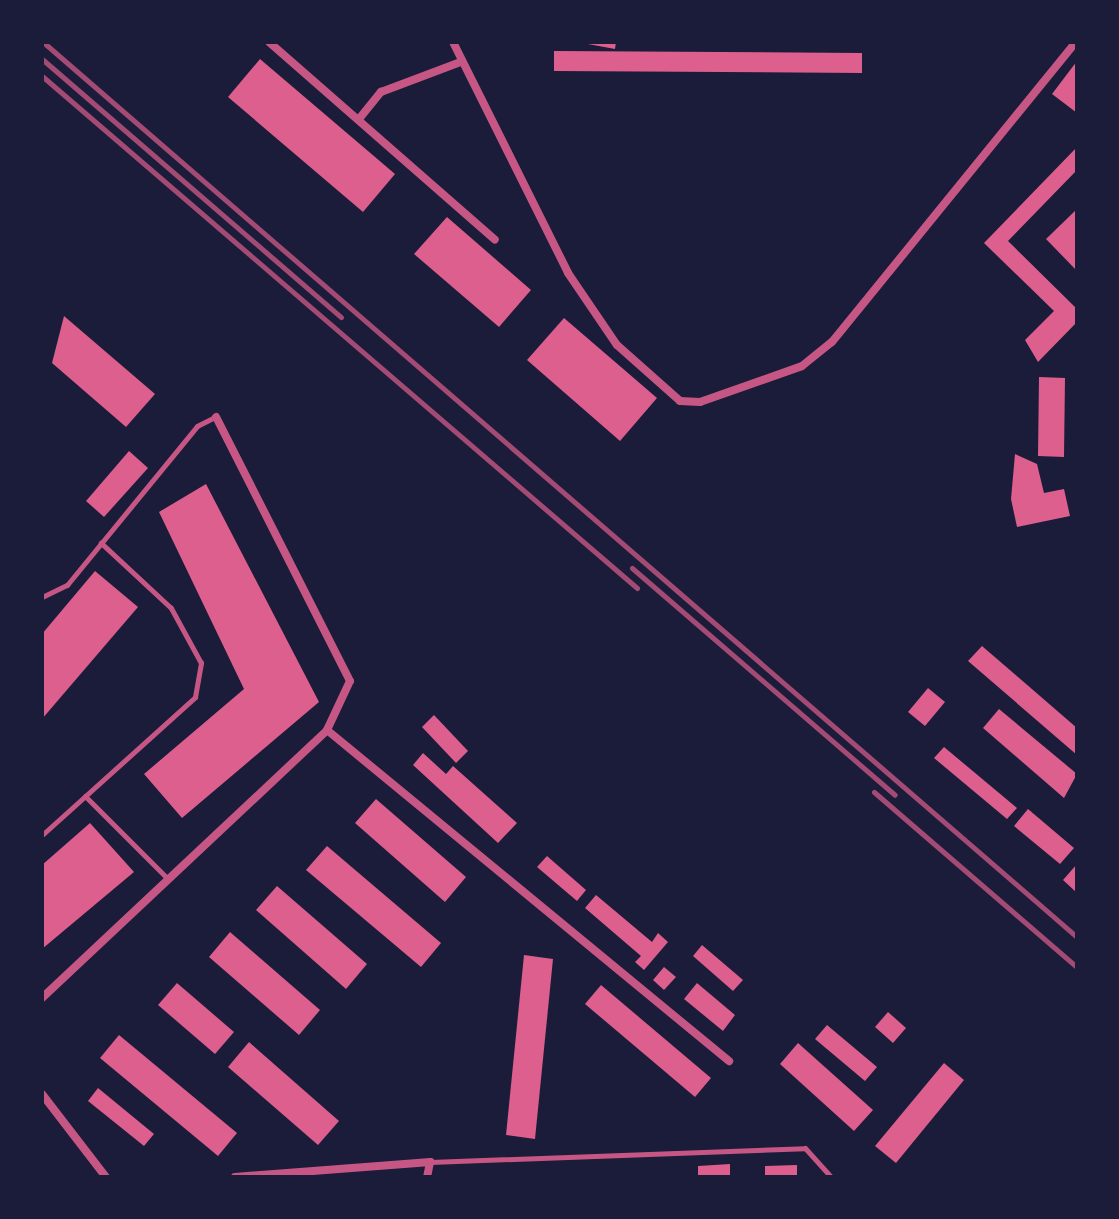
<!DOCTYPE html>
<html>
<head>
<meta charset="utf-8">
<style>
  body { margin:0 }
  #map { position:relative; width:1119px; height:1219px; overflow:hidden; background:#1b1b3a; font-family:"Archivo Narrow",sans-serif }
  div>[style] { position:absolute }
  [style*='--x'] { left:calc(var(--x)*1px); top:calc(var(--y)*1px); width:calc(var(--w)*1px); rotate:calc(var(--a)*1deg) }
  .building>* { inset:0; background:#dd5f8e }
  .service>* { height:5px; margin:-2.5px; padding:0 2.5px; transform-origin:2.5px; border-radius:2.5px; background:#c65784 }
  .minor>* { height:8px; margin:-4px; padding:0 4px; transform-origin:4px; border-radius:4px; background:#c65784 }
  .rail>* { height:5px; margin:-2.5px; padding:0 2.5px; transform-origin:2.5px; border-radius:2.5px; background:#a44b75 }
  span { translate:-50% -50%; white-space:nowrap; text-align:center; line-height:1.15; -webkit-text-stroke:6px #1b1b3a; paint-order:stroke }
  .frame { position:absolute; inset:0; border:44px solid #1b1b3a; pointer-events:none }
</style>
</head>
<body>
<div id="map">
  <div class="building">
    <div style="clip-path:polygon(577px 42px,616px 42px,615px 49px)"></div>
    <div style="clip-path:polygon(554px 51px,862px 53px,862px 73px,554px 71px)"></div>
    <div style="clip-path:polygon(260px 59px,395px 174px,363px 212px,228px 97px)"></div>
    <div style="clip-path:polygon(1077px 61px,1077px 113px,1052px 94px)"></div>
    <div style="clip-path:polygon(1077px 147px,1077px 170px,1008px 241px,1077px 309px,1077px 322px,1038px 362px,1025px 340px,1054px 311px,984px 243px)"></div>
    <div style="clip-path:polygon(1077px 209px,1077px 271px,1046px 239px)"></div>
    <div style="clip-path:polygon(447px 217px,531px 290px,499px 327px,414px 254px)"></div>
    <div style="clip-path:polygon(64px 316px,155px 394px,126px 427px,52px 363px)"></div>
    <div style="clip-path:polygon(564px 318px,657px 398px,620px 441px,527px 360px)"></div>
    <div style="clip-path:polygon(1039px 377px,1065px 378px,1064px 457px,1038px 456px)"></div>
    <div style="clip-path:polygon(129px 451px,148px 468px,104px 517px,86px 501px)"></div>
    <div style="clip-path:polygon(1015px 454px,1037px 464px,1044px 493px,1064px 489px,1070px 516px,1017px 527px,1011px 499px)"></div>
    <div style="clip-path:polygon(206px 484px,319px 702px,182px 818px,144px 774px,244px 689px,159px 512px)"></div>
    <div style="clip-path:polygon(95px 571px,138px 607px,42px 719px,42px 634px)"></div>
    <div style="clip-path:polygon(982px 646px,1077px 728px,1077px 755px,968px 661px)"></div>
    <div style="clip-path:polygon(928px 688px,945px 702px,925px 726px,908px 712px)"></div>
    <div style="clip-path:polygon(999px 709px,1077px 774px,1064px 798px,983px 728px)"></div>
    <div style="clip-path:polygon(434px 715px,468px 751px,456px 763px,422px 727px)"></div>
    <div style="clip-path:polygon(944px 747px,1017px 808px,1007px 819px,934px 758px)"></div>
    <div style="clip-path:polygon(423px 753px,446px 774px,453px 766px,517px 823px,498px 843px,413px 765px)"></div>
    <div style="clip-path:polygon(376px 799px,466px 877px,445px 902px,355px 823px)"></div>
    <div style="clip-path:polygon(1028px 809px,1074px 848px,1060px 864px,1014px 826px)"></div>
    <div style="clip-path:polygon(90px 823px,134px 872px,42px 949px,42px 865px)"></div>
    <div style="clip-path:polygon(327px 846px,441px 943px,421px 967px,306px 870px)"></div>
    <div style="clip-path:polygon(547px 856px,586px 890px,577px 901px,537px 867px)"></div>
    <div style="clip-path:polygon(1077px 864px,1077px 893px,1063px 880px)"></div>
    <div style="clip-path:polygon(277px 886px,367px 964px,346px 989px,256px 910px)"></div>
    <div style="clip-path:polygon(596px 895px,652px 942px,658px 933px,668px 942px,644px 970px,635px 962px,641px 956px,585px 908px)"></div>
    <div style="clip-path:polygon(230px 932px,320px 1010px,299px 1035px,209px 957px)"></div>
    <div style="clip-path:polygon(702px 945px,743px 980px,733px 991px,693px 956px)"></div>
    <div style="clip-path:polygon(524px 955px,553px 959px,535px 1139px,506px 1135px)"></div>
    <div style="clip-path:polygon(664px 967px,676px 977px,664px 990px,653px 980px)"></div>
    <div style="clip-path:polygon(177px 983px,234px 1032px,215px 1054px,158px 1005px)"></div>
    <div style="clip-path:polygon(697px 983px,735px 1015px,723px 1031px,684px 999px)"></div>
    <div style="clip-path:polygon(601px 985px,711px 1078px,695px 1097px,585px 1004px)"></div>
    <div style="clip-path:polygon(888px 1012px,906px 1028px,893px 1043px,875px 1027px)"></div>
    <div style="clip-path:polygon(827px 1025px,877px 1067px,865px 1081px,815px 1039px)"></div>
    <div style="clip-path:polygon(119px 1035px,237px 1133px,218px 1156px,100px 1058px)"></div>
    <div style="clip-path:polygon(249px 1042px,339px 1121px,318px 1145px,228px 1067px)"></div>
    <div style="clip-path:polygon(798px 1043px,873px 1110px,854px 1131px,780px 1064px)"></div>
    <div style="clip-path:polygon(944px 1063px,964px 1080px,896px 1163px,875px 1146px)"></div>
    <div style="clip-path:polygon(98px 1088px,154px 1134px,144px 1146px,88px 1101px)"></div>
    <div style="clip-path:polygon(730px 1164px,730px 1177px,698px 1177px,698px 1166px)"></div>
    <div style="clip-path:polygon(797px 1165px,797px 1177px,765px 1177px,765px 1166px)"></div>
  </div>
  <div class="service">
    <div style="--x:42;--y:597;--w:28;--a:-26"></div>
    <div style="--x:67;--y:585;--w:205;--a:-50.7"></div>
    <div style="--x:197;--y:426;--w:20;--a:-27"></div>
    <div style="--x:85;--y:796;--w:116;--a:45"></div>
    <div style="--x:42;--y:835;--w:206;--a:-42"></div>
    <div style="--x:195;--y:697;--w:35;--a:-80"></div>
    <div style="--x:201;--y:663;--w:63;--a:-118.6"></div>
    <div style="--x:171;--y:608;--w:96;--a:-137.1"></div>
    <div style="--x:430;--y:1162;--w:375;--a:-2.1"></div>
    <div style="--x:805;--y:1148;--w:39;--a:48"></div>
  </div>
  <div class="minor">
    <div style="--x:269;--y:42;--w:300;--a:41.2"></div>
    <div style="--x:453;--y:42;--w:258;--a:63.5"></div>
    <div style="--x:568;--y:273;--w:87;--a:55.8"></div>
    <div style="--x:617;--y:345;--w:84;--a:41.6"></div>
    <div style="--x:680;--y:401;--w:20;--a:3"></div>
    <div style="--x:700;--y:402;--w:108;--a:-19.4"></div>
    <div style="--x:802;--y:366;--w:38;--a:-39"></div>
    <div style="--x:832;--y:342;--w:387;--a:-50.9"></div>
    <div style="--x:359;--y:119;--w:35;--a:-51"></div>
    <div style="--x:381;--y:92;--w:85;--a:-20.6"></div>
    <div style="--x:327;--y:730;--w:521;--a:39.47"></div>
    <div style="--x:42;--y:998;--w:391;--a:-43.2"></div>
    <div style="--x:327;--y:730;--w:54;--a:-64.9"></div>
    <div style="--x:350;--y:681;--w:296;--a:-116.9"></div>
    <div style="--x:42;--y:1094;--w:105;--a:52.4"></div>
    <div style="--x:235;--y:1177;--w:196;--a:-4.4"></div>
    <div style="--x:430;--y:1162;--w:15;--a:101"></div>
  </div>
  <div class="rail">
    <div style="--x:43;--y:42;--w:1368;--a:40.88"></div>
    <div style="--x:42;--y:59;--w:395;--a:40.8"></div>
    <div style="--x:42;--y:76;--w:785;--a:40.71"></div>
    <div style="--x:632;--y:568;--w:347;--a:40.8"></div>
    <div style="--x:874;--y:792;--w:268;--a:40.8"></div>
  </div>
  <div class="frame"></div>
</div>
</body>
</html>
